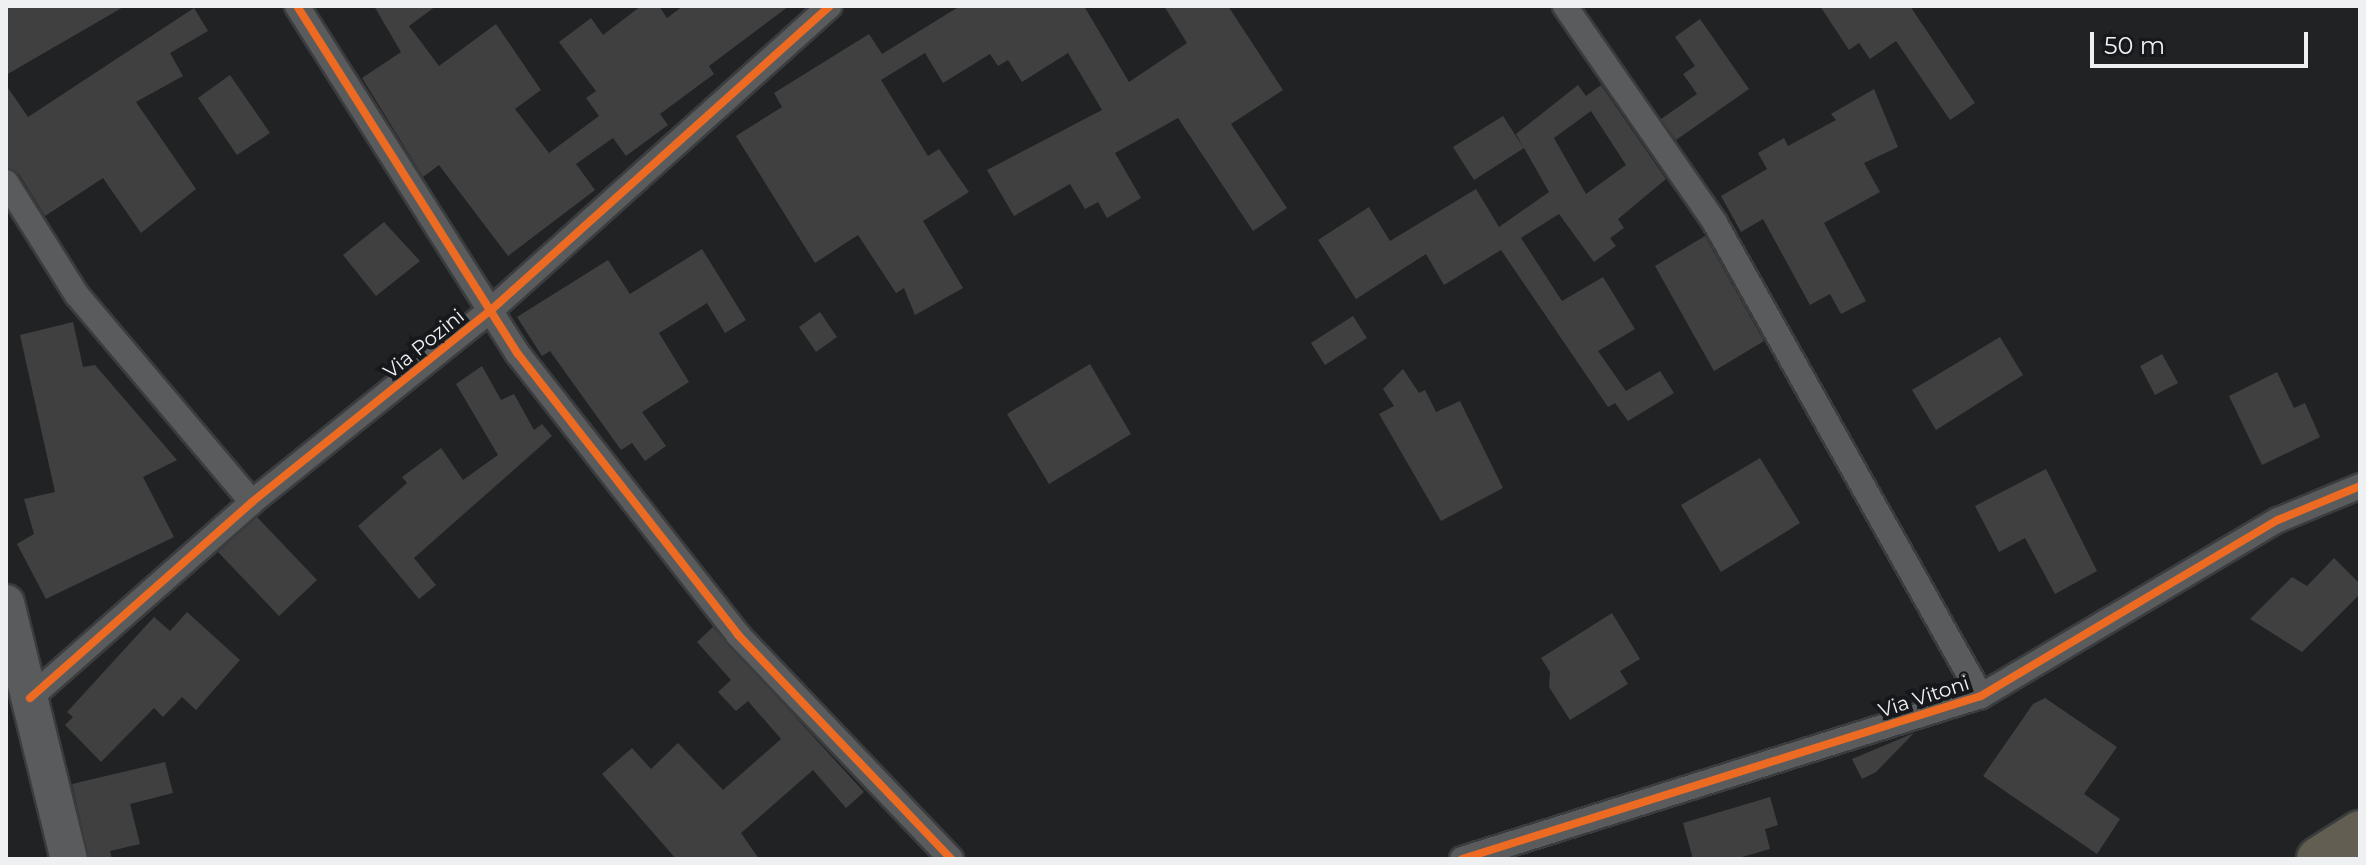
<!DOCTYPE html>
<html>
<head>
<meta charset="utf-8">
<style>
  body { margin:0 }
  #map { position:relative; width:2366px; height:865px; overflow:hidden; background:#212223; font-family:Montserrat,sans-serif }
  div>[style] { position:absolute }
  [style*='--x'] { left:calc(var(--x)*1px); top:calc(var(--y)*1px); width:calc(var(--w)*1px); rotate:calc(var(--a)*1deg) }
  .building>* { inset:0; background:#404040 }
  .roads { filter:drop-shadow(2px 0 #3b3c3e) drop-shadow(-2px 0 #3b3c3e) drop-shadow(0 2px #3b3c3e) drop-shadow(0 -2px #3b3c3e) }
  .street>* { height:24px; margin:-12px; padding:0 12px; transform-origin:12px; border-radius:12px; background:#5a5b5c }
  .secondary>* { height:36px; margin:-18px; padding:0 18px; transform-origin:18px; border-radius:18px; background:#5a5b5c }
  .highway>* { height:44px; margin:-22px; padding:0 22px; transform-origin:22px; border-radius:22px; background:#625e52 }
  .cycleway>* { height:8px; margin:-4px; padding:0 4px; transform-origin:4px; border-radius:4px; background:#ed6a23 }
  span { translate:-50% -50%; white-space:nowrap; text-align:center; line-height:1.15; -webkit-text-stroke:8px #16181b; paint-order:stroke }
  .street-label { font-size:20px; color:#eff0f2 }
  .frame { position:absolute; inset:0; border:8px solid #eff0f2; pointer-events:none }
  .scale { position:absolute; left:2090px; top:32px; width:218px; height:36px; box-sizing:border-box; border:4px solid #eff0f2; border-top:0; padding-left:10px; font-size:24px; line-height:28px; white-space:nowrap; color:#eff0f2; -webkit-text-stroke:6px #16181b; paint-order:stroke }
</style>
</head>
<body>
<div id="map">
  <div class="building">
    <div style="clip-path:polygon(6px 6px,125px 6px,6px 75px)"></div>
    <div style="clip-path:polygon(374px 6px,436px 6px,409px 26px,439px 66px,496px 24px,541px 90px,515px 109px,549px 153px,599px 116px,586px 98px,596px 91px,559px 42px,591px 18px,603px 35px,641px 6px,659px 6px,667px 18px,683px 6px,789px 6px,709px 66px,714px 74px,660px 114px,668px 125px,626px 156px,613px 138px,576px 164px,595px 190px,508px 256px,439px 165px,423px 177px,362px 78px,401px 52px)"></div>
    <div style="clip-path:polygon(960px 6px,1084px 6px,1129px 82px,1187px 43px,1164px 6px,1228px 6px,1283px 90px,1231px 124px,1287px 208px,1253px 231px,1178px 118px,1115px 153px,1141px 198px,1107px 218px,1098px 202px,1085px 209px,1070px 184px,1014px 216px,987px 170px,1102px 110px,1068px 53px,1022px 82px,1008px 60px,998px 66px,990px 54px,943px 83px,925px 53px,881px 80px,928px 156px,939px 149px,969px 192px,923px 221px,963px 288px,915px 315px,904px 288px,896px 293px,858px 235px,815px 263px,736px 136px,782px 107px,774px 93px,869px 34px,882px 54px)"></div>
    <div style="clip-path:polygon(1820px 6px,1910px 6px,1975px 103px,1950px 120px,1896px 41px,1870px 59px,1859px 43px,1849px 50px)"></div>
    <div style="clip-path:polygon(194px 8px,208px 31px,170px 53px,183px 76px,136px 102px,196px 189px,141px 233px,103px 178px,45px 216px,19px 174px,6px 167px,6px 85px,28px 117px)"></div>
    <div style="clip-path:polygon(1700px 19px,1749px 89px,1676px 140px,1661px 119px,1697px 94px,1683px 74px,1695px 66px,1675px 37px)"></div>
    <div style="clip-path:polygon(230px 75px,270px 133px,237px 155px,198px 98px)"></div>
    <div style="clip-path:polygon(evenodd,1578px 85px,1586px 96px,1601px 85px,1666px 179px,1618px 219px,1624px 228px,1610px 238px,1616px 246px,1594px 262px,1559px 214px,1521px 238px,1562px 301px,1603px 277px,1635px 329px,1598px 351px,1626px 391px,1660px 371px,1674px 393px,1628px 421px,1615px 403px,1608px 407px,1501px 250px,1444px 285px,1426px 254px,1356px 299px,1318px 240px,1369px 207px,1390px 241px,1476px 189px,1499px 227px,1549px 192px,1524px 148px,1474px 180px,1453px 147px,1503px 116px,1523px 147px,1516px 134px,1578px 85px,1591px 111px,1626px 165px,1586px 194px,1554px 138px,1591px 111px)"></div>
    <div style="clip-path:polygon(1874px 89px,1898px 147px,1864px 163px,1880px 192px,1824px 223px,1866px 301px,1841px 314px,1830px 294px,1810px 305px,1763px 219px,1741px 232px,1721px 196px,1767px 169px,1758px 153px,1784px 138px,1788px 146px,1836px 120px,1831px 114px)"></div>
    <div style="clip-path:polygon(384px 222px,420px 261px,376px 296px,343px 255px)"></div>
    <div style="clip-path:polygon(1705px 236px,1764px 341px,1714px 371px,1655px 266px)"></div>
    <div style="clip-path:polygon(702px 249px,746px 320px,725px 333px,707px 303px,659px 333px,689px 382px,642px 412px,666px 446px,645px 461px,632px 443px,621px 450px,550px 351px,542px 356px,517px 317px,608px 260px,630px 294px)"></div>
    <div style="clip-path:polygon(820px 312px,837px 337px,816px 352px,799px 327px)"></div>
    <div style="clip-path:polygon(1353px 316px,1367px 338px,1325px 365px,1311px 343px)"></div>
    <div style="clip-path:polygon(73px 322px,83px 367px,95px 365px,177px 460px,143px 477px,174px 537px,46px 599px,17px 544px,34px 534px,24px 499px,55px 492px,20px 335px)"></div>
    <div style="clip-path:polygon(2000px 337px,2023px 375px,1936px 430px,1912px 390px)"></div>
    <div style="clip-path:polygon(2162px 354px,2178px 383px,2155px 395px,2140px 366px)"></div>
    <div style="clip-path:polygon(1090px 364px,1131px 434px,1049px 484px,1007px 414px)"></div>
    <div style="clip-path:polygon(482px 366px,501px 400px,514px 394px,534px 430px,542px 424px,552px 436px,414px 558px,436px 585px,419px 599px,358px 526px,407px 483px,402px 477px,441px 448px,463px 480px,498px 455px,456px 384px)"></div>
    <div style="clip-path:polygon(1403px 369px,1419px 393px,1425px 390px,1436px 412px,1460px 401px,1503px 488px,1441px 521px,1379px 414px,1394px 406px,1383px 389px)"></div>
    <div style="clip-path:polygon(2277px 372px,2294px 408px,2305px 403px,2320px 437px,2262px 465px,2229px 396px)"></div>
    <div style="clip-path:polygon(1760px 458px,1800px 523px,1721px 572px,1681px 505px)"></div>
    <div style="clip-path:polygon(2046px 469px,2097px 571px,2055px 594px,2025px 538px,1999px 552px,1975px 506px)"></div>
    <div style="clip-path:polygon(257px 517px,317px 580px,279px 616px,218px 552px)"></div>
    <div style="clip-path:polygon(2334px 558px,2360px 584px,2360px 594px,2302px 652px,2250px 619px,2292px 577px,2307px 586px)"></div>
    <div style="clip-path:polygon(187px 612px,240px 660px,196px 710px,182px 697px,163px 717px,154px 708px,101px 762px,65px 725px,73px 717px,67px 712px,154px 617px,170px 631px)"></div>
    <div style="clip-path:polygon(1612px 613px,1640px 659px,1620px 671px,1628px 684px,1570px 720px,1549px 687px,1550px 672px,1541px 658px)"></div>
    <div style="clip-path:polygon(713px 627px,864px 792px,846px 808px,813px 770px,741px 833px,759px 859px,676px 859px,602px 774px,632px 748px,651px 769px,678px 743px,723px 790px,781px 739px,748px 701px,736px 711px,718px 692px,731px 680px,697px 642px)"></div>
    <div style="clip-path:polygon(2045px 698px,2117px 747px,2084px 794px,2120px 819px,2097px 854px,1983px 776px,2033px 704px)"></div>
    <div style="clip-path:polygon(1914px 733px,1876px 772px,1862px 779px,1852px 759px)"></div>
    <div style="clip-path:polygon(165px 762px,173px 793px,130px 804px,140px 844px,110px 851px,112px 859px,89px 859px,72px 784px)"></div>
    <div style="clip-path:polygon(1770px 797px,1778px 825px,1765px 829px,1770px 849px,1735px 859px,1693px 859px,1683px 823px)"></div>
  </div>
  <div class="roads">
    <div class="street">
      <div style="--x:297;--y:6;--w:412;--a:57.6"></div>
      <div style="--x:518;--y:354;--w:357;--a:51.9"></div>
      <div style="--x:738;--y:635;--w:309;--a:46.4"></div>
      <div style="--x:1565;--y:6;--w:264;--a:55.3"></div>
      <div style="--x:1715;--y:223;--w:543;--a:60.65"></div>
      <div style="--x:6;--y:182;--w:133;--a:57.9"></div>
      <div style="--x:77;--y:295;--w:271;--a:49.8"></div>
      <div style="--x:30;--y:698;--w:296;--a:-41.4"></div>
      <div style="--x:252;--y:502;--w:307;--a:-38.8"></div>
      <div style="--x:491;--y:310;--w:455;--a:-41.9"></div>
      <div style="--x:1462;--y:859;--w:544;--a:-17.44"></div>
      <div style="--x:1981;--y:696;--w:345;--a:-30.7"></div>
      <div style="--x:2278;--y:520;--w:89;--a:-22.5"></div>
    </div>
    <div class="secondary">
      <div style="--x:6;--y:603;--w:264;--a:76.2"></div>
    </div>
    <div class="highway">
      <div style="--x:2319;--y:859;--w:49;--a:-32.4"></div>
    </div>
  </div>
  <div class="cycleway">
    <div style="--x:297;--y:6;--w:412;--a:57.6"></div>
    <div style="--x:518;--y:354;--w:357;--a:51.9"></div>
    <div style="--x:738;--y:635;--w:309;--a:46.4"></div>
    <div style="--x:30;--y:698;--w:296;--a:-41.4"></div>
    <div style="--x:252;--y:502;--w:307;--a:-38.8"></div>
    <div style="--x:491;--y:310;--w:455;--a:-41.9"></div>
    <div style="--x:1462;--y:859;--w:544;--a:-17.44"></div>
    <div style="--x:1981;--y:696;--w:345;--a:-30.7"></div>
    <div style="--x:2278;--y:520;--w:89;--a:-22.5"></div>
  </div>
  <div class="street-label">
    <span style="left:424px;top:344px;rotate:-39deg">Via Pozini</span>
    <span style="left:1924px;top:697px;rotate:-18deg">Via Vitoni</span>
  </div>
  <div class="frame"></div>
  <div class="scale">50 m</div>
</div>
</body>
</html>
